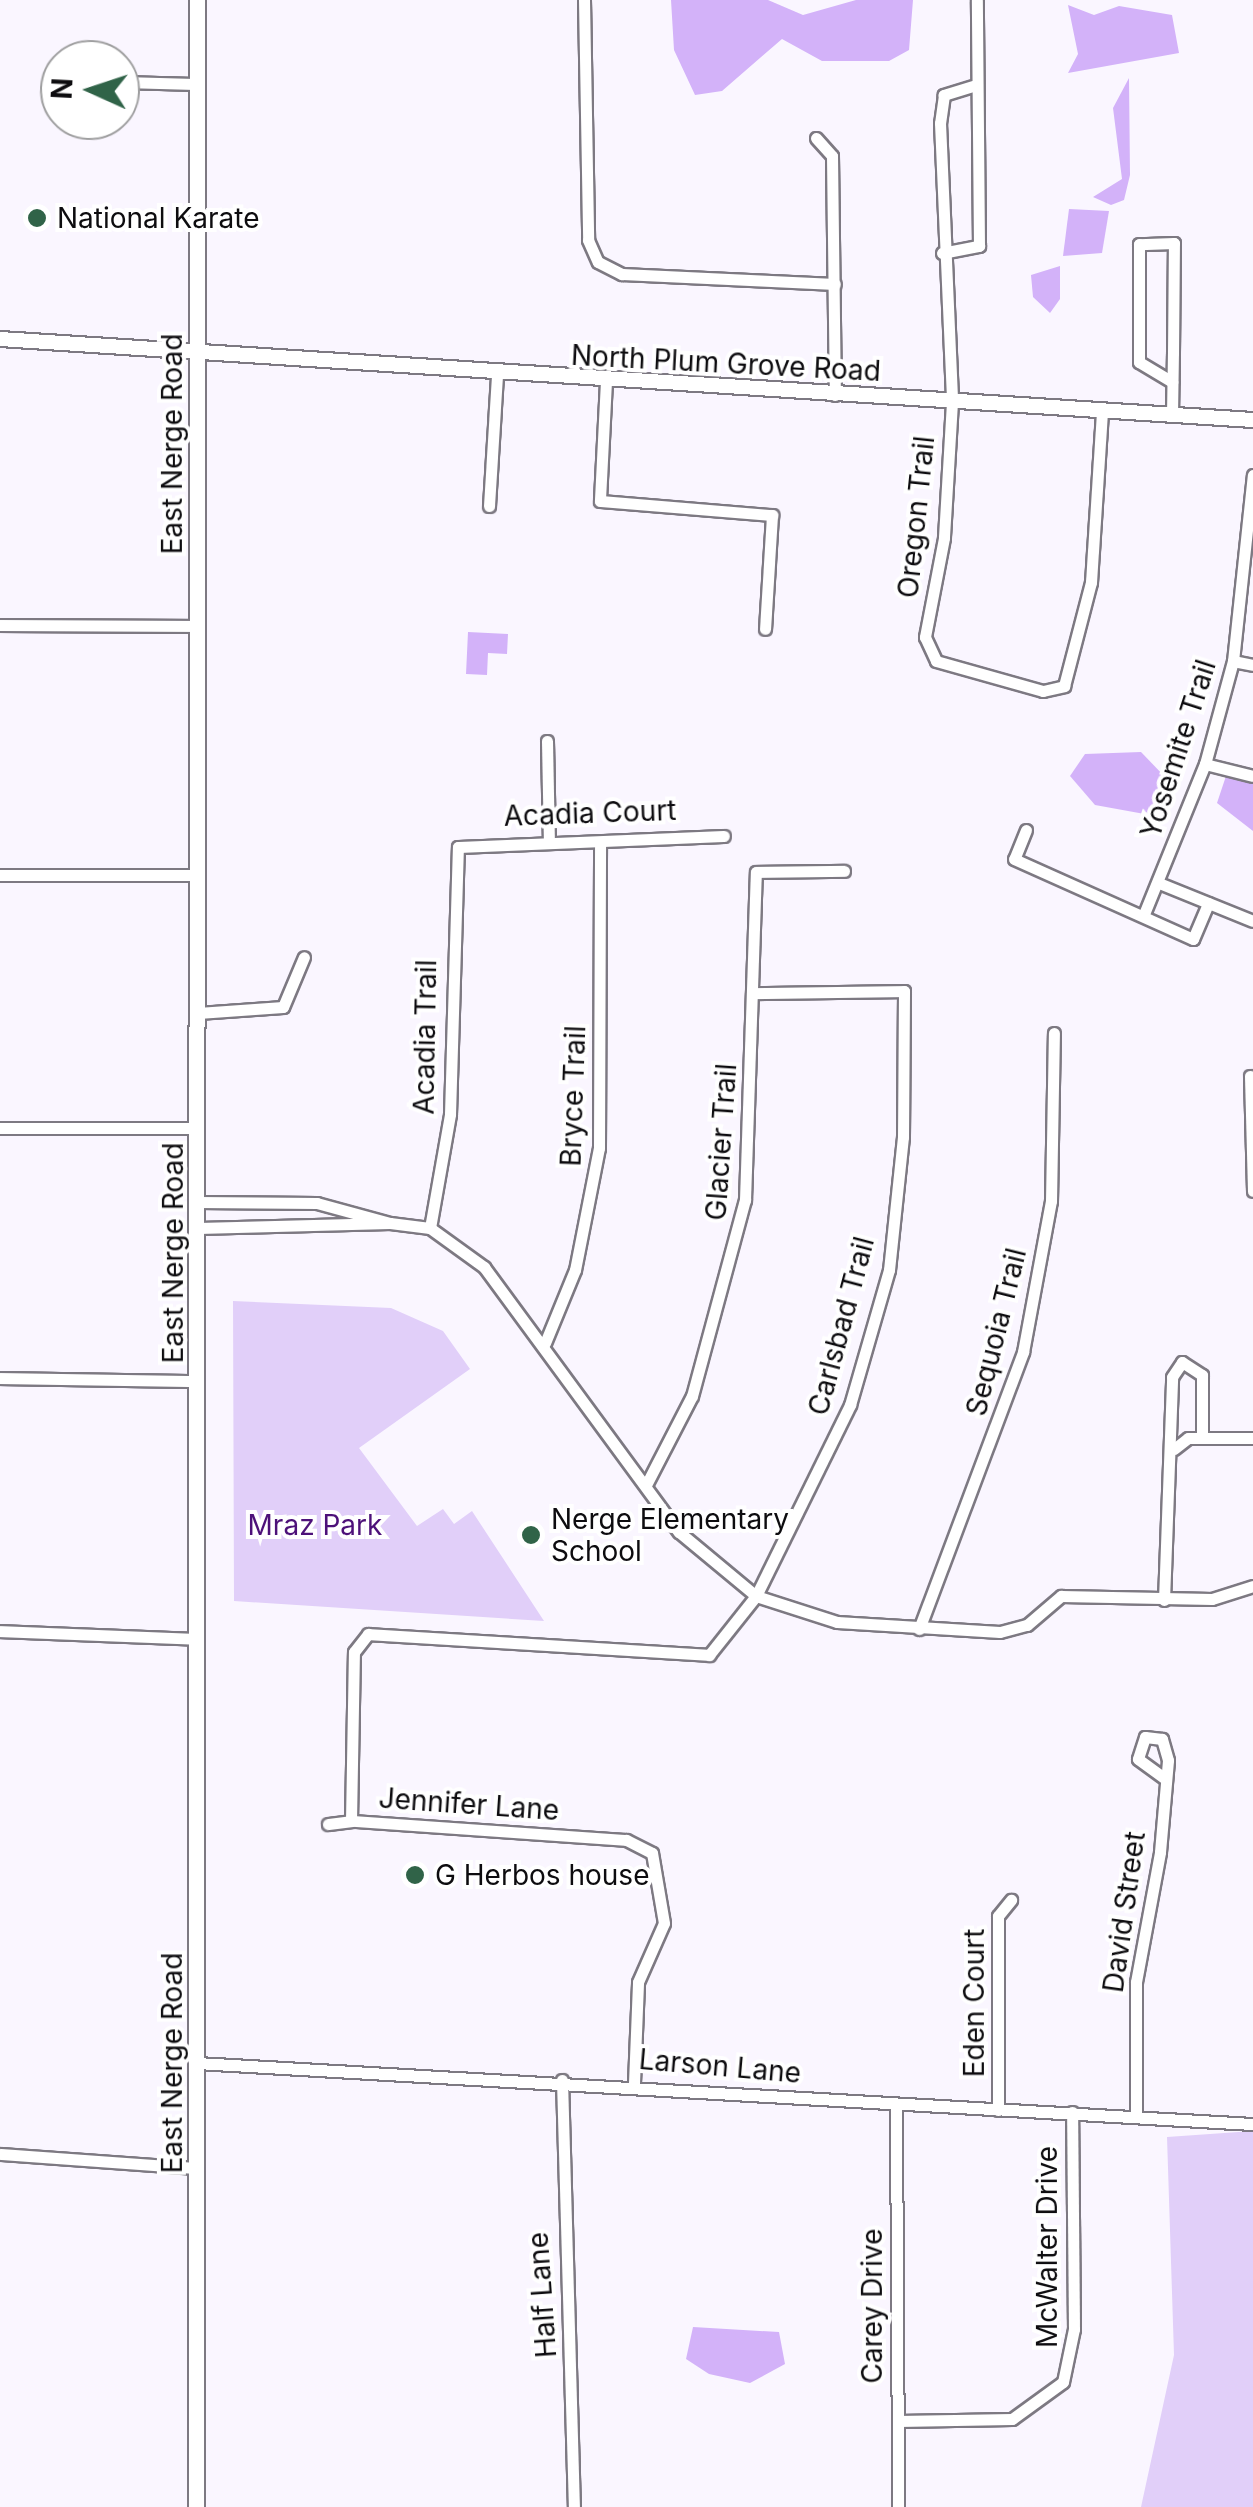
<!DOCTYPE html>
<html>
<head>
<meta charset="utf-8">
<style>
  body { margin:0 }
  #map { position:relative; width:1253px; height:2507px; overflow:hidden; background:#faf6ff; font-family:Inter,sans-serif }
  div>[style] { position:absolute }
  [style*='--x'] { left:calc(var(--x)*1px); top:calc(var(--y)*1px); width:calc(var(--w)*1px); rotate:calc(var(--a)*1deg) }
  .green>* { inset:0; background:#e1cff9 }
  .water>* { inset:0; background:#d3b2f9 }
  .roads { filter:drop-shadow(2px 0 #7d7982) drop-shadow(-2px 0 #7d7982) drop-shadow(0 2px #7d7982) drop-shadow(0 -2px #7d7982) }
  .minor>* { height:11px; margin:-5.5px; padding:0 5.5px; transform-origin:5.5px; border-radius:5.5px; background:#fff }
  .tertiary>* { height:14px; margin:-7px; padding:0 7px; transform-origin:7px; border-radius:7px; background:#fff }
  .secondary>* { height:15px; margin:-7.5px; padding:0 7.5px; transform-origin:7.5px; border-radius:7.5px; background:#fff }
  .dots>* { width:28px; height:28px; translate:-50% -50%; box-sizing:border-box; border:5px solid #fff; border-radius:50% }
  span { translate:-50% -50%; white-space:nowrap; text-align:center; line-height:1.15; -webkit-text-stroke:8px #fff; paint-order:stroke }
  .poi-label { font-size:28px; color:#0d0c0f }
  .left { translate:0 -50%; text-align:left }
  .street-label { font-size:28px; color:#0d0c0f }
  .park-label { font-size:28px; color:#4d1179 }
  .north { position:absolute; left:40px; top:40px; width:100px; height:100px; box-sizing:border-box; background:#fff; border:2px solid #9e9e9f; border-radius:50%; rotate:273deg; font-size:28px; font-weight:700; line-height:40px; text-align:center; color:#0d0c0f }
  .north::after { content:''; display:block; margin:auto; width:35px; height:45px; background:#306348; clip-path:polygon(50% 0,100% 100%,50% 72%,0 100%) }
</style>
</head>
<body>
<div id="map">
  <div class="green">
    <div style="clip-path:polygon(233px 1301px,391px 1308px,443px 1331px,470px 1369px,359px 1448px,417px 1526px,443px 1509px,454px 1524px,472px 1511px,544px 1621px,234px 1601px)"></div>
    <div style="clip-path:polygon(1253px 2131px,1253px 2507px,1141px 2507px,1174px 2355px,1167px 2137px)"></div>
  </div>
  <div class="water">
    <div style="clip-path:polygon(671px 0,768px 0,803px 15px,856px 0,913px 0,909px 50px,889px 61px,822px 61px,782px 39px,722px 91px,695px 95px,674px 50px)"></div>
    <div style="clip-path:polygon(1068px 5px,1094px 15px,1119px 6px,1172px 15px,1179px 53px,1068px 73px,1078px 54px)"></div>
    <div style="clip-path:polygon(1129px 78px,1130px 175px,1124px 200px,1111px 205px,1093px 197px,1122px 179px,1113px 108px)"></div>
    <div style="clip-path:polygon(1069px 209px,1109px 211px,1102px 253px,1063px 256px)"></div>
    <div style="clip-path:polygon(1060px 266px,1060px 299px,1050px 313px,1033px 297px,1031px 275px)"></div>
    <div style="clip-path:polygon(468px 632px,508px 634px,507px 654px,488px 653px,487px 675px,466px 674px)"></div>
    <div style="clip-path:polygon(1141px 752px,1167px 779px,1166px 799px,1150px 815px,1095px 805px,1070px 776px,1085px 754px)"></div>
    <div style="clip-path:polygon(1226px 776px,1253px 779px,1253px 831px,1217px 803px)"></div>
    <div style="clip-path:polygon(693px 2327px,779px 2332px,785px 2364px,750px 2383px,709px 2374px,686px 2359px)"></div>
  </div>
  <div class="roads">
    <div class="minor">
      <div style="--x:584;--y:0;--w:240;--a:89"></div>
      <div style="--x:588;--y:240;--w:24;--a:66"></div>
      <div style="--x:598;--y:262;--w:27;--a:27"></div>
      <div style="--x:622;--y:274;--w:213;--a:2.7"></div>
      <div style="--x:120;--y:82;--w:78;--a:1.5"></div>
      <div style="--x:976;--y:85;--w:34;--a:163"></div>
      <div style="--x:944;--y:95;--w:28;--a:98"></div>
      <div style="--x:940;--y:123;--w:279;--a:87.5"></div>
      <div style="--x:952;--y:402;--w:136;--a:93.4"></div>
      <div style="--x:944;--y:538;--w:101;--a:100.9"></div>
      <div style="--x:925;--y:637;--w:26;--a:65"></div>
      <div style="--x:936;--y:661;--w:111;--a:15.7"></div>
      <div style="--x:1043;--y:691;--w:22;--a:-13"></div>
      <div style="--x:1064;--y:686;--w:107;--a:-75.4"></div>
      <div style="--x:1091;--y:582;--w:171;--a:-86.3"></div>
      <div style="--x:816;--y:138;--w:24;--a:48"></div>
      <div style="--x:832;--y:156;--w:239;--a:89.3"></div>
      <div style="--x:942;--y:253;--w:38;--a:-11"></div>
      <div style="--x:979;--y:246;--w:246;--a:-90.5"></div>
      <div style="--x:606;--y:381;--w:120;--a:92.9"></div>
      <div style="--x:600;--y:501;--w:173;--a:4.7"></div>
      <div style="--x:772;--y:515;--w:114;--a:93.5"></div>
      <div style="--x:1172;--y:415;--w:62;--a:-89.1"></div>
      <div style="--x:1173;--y:353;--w:110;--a:-89.5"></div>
      <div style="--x:1174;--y:243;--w:35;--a:178"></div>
      <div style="--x:1139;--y:244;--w:118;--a:90"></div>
      <div style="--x:1139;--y:362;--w:39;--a:31"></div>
      <div style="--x:489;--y:506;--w:132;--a:-86.5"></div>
      <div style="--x:0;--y:625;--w:198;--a:0.3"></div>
      <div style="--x:1233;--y:661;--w:20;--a:11"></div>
      <div style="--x:547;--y:741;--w:100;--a:88.9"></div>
      <div style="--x:1205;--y:764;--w:49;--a:14"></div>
      <div style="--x:1026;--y:830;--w:31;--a:112"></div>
      <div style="--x:1014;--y:859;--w:196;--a:24.1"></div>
      <div style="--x:1193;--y:939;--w:39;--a:-67"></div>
      <div style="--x:0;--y:875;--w:198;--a:0"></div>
      <div style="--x:1159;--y:883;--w:101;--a:22"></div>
      <div style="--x:1144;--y:914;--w:162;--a:-67.9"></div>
      <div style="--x:1205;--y:764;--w:107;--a:-74.8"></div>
      <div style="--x:1233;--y:661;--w:187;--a:-83.9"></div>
      <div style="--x:198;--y:1013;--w:85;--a:-4"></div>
      <div style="--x:283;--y:1007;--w:54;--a:-67.2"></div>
      <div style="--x:1250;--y:1076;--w:115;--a:88.5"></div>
      <div style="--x:0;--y:1128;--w:198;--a:0"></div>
      <div style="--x:390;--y:1223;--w:40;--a:7.1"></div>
      <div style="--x:430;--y:1228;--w:67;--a:35.8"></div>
      <div style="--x:484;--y:1267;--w:329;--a:53.7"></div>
      <div style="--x:679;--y:1532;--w:100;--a:39.7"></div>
      <div style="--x:756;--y:1596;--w:85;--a:17.8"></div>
      <div style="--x:837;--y:1622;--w:163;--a:3.5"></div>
      <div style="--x:1000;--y:1632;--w:28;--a:-15"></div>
      <div style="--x:1027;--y:1625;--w:45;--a:-40.5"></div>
      <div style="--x:1061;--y:1596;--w:151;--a:1.1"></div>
      <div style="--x:1212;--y:1599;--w:43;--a:-17.6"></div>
      <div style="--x:198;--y:1228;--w:192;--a:-1.5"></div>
      <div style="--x:390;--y:1223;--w:76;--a:-164.7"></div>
      <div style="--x:317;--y:1203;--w:119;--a:-179.5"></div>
      <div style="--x:430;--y:1228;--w:116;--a:-80"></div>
      <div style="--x:450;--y:1114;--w:267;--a:-88.3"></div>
      <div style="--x:458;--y:847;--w:266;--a:-2.4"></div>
      <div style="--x:545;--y:1343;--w:79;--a:-67.7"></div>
      <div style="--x:575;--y:1270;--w:124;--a:-78.9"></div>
      <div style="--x:599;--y:1148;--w:306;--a:-89.8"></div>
      <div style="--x:0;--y:1378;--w:198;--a:0.9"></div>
      <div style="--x:1174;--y:1449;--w:18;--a:-38"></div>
      <div style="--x:1188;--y:1438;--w:65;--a:0"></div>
      <div style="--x:646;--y:1485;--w:100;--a:-62.7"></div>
      <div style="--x:692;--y:1396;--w:203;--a:-74.9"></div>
      <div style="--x:745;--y:1200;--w:328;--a:-88.1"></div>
      <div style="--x:756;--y:872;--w:88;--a:-0.7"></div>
      <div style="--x:1164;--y:1600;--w:223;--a:-87.9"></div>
      <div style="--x:1172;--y:1377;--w:18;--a:-56"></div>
      <div style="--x:1182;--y:1362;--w:24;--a:33"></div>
      <div style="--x:1202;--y:1375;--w:62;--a:90"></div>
      <div style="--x:919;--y:1629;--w:296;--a:-69.4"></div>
      <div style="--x:1023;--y:1352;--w:154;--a:-79.5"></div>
      <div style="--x:1051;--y:1201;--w:168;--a:-89"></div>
      <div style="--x:0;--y:1631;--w:197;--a:2.3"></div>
      <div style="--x:328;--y:1824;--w:23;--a:-7"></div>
      <div style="--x:197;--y:2063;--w:1058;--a:3.31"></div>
      <div style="--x:562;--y:2080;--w:427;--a:88.4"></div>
      <div style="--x:634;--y:2083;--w:101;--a:-87.7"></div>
      <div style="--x:638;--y:1982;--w:64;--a:-66.2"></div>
      <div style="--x:664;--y:1923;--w:71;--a:-99.7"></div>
      <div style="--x:652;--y:1853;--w:29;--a:-153"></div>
      <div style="--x:626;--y:1840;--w:276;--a:-176"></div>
      <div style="--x:351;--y:1821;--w:169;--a:-89"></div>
      <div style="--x:354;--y:1652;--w:23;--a:-52"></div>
      <div style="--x:368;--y:1634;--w:342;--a:3.5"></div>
      <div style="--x:709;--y:1655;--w:75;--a:-51.5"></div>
      <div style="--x:756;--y:1596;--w:213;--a:-63.8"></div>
      <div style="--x:850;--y:1405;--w:141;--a:-73.9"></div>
      <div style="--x:889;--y:1270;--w:134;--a:-84"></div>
      <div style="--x:903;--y:1137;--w:146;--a:-89.6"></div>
      <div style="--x:904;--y:991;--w:151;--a:179.2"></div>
      <div style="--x:896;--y:2105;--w:402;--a:89.7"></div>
      <div style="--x:998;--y:2110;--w:194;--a:-90"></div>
      <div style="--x:998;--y:1916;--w:21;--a:-51"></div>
      <div style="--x:1136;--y:2113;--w:131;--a:-90"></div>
      <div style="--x:1136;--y:1982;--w:132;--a:-79.5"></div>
      <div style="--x:1160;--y:1852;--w:92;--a:-85"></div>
      <div style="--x:1168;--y:1760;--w:22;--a:-106"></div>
      <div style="--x:1162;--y:1739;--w:17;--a:-173"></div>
      <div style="--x:1145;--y:1737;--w:23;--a:108"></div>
      <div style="--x:1138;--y:1759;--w:34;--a:36"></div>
      <div style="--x:0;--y:2154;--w:197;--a:4.1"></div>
      <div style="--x:898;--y:2421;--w:114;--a:-1"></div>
      <div style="--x:1012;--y:2419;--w:63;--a:-36"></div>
      <div style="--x:1063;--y:2382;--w:54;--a:-78.3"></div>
      <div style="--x:1074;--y:2329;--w:217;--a:-90.5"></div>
    </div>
    <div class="tertiary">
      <div style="--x:0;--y:339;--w:1256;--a:3.7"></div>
    </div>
    <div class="secondary">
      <div style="--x:196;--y:2507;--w:2507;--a:-89.98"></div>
    </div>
  </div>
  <div class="dots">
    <div style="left:37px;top:218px;background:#306348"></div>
    <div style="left:531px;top:1535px;background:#306348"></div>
    <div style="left:415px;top:1875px;background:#306348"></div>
  </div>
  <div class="poi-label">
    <span class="left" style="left:57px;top:218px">National Karate</span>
    <span class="left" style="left:551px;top:1535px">Nerge Elementary<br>School</span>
    <span class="left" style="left:435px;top:1875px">G Herbos house</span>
  </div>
  <div class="street-label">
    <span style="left:726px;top:363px;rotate:3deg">North Plum Grove Road</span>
    <span style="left:172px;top:444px;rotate:-90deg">East Nerge Road</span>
    <span style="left:916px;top:517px;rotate:-84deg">Oregon Trail</span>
    <span style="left:1178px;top:749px;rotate:-72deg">Yosemite Trail</span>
    <span style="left:590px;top:813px;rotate:-2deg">Acadia Court</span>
    <span style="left:425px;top:1037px;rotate:-89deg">Acadia Trail</span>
    <span style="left:573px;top:1096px;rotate:-88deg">Bryce Trail</span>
    <span style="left:721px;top:1142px;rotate:-86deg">Glacier Trail</span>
    <span style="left:173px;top:1253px;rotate:-90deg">East Nerge Road</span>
    <span style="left:841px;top:1326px;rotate:-75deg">Carlsbad Trail</span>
    <span style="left:996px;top:1332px;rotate:-76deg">Sequoia Trail</span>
    <span style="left:469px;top:1804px;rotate:4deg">Jennifer Lane</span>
    <span style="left:1124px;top:1912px;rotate:-82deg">David Street</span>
    <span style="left:974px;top:2003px;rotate:-90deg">Eden Court</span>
    <span style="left:172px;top:2063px;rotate:-90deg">East Nerge Road</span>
    <span style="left:720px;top:2066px;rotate:5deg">Larson Lane</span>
    <span style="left:1047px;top:2247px;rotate:-90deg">McWalter Drive</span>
    <span style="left:542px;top:2295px;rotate:-94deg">Half Lane</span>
    <span style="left:872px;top:2306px;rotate:-90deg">Carey Drive</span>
  </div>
  <div class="park-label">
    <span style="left:315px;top:1525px">Mraz Park</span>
  </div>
  <div class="north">N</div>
</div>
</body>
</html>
